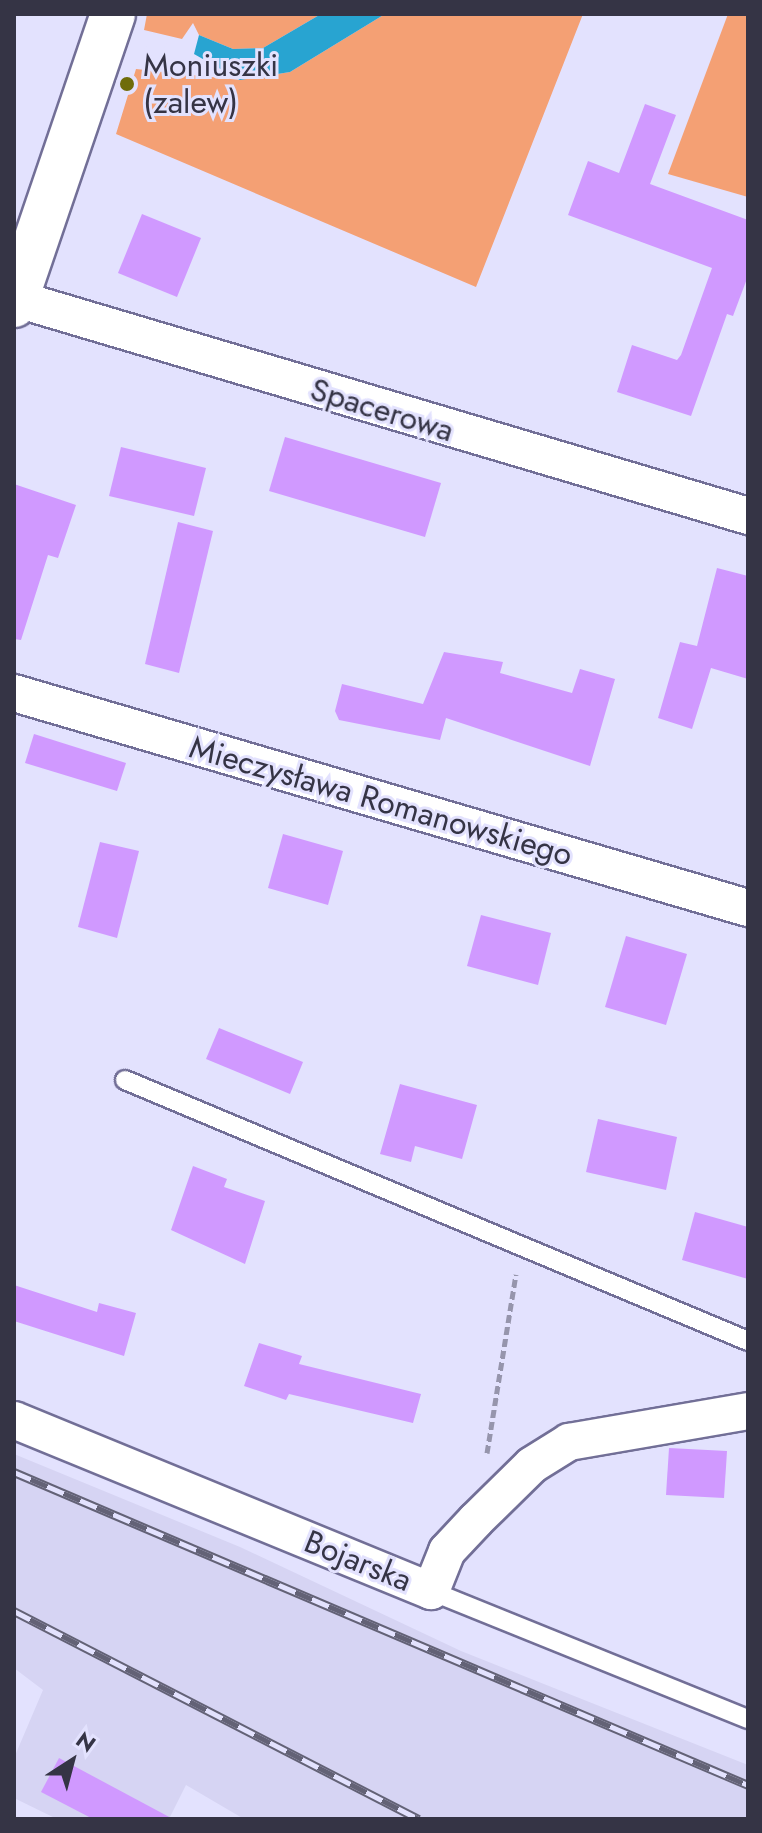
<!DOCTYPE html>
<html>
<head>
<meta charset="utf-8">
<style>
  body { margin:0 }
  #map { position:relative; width:762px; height:1833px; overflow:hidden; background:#e3e2fe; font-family:Jost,sans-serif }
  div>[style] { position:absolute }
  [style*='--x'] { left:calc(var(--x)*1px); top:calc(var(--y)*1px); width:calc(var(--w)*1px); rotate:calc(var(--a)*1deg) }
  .built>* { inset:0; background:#d6d4f3 }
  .green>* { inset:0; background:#f4a074 }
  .water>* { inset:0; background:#28a4d1 }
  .building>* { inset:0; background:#d099ff }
  .path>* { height:5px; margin-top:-2.5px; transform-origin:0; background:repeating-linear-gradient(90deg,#9695ac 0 8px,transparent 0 12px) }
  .roads { filter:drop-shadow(2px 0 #726f97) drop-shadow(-2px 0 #726f97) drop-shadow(0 2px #726f97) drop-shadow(0 -2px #726f97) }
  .lane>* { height:18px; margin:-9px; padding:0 9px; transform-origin:9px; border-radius:9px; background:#fff }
  .street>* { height:36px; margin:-18px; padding:0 18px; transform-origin:18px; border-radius:18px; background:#fff }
  .secondary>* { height:44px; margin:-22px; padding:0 22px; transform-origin:22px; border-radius:22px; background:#fff }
  .rail>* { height:9px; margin-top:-4.5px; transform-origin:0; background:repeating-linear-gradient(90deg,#e3e2fe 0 18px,#636276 0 36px); box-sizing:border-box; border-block:2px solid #636276 }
  .dots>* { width:22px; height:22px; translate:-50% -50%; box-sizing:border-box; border:4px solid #e3e2fe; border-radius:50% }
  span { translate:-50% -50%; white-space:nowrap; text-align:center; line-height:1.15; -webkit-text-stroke:6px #e3e2fe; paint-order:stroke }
  .poi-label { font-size:32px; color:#353445 }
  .left { translate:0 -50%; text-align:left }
  .street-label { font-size:32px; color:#353445 }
  .frame { position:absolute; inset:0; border:16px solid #353445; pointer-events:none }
  .north { position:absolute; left:32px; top:1721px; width:80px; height:80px; -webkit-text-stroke:6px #e3e2fe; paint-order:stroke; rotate:36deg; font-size:22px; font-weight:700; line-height:32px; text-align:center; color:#353445 }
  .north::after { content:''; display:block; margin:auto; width:28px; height:36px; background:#353445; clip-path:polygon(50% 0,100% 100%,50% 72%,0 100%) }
</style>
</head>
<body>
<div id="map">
  <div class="built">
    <div style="clip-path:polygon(14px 1454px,240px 1547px,461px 1651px,748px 1765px,748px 1819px,244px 1819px,186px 1785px,169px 1819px,57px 1819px,14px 1798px,14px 1758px,43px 1690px,14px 1668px)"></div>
  </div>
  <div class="green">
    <div style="clip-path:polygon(147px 14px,321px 14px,263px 48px,233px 49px,199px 35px,193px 23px,182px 39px,144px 30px)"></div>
    <div style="clip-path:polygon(385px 14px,583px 14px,476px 287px,116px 134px,136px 69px,240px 80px,290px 72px)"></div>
    <div style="clip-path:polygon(728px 14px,748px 14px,748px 197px,668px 174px)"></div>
  </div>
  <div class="water">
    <div style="clip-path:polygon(321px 14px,385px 14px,290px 72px,240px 80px,194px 54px,199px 35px,233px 49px,263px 48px)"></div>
  </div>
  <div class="building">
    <div style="clip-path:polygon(645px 104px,676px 115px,650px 184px,748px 220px,748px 276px,733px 316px,727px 314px,691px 416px,617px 392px,632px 345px,677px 360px,681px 355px,712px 268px,568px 215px,588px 161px,619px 173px)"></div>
    <div style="clip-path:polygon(142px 214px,201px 238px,177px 297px,118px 273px)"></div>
    <div style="clip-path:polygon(285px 437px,441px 483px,425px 537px,269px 491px)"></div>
    <div style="clip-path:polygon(121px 447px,206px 468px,194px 516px,109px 496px)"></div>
    <div style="clip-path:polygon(14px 484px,76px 505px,58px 558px,48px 555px,21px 640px,14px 639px)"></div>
    <div style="clip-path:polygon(178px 522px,213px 531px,179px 673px,145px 664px)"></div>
    <div style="clip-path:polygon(717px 568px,748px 576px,748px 679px,711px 668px,692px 729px,658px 718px,680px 642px,697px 646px)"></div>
    <div style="clip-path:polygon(444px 652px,503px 662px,500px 673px,572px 693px,580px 669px,615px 679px,590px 766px,446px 718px,440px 740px,339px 720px,335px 711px,342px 684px,423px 704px)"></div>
    <div style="clip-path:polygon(34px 734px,126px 763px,117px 791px,25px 763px)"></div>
    <div style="clip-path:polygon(283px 834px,343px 851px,328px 905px,268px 888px)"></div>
    <div style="clip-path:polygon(100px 842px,139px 851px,117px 938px,78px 927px)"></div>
    <div style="clip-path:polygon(481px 915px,551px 933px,538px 985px,467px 966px)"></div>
    <div style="clip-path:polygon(626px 936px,687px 954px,666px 1025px,605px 1007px)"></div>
    <div style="clip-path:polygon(219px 1028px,303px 1062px,290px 1094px,206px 1059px)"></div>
    <div style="clip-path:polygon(400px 1084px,477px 1105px,462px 1159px,415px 1146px,411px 1162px,380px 1154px)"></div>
    <div style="clip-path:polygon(598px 1119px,677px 1137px,666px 1190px,586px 1172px)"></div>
    <div style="clip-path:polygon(193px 1166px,227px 1179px,224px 1187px,265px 1201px,245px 1264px,171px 1230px)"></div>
    <div style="clip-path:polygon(695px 1212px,748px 1227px,748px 1279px,682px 1260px)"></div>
    <div style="clip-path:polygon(14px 1285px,97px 1312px,99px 1303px,136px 1313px,124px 1356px,14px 1321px)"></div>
    <div style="clip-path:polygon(259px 1343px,302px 1356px,299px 1364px,421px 1394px,413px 1423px,289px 1394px,286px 1400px,244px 1386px)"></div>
    <div style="clip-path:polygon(669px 1448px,727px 1451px,724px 1498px,666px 1495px)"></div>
    <div style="clip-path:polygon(59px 1758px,173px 1819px,93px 1819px,41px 1792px)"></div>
  </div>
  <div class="path">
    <div style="--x:487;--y:1453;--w:181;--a:-80.8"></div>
  </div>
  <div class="roads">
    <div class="lane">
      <div style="--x:125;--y:1080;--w:675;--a:22.73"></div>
      <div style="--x:431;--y:1591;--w:342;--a:22"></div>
    </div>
    <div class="street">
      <div style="--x:17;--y:299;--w:763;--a:16.53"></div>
      <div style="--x:14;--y:693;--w:765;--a:16.33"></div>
      <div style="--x:14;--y:1420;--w:451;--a:22.3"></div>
      <div style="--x:431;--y:1591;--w:43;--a:-68.2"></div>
      <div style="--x:447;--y:1551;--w:42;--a:-46.9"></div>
      <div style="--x:476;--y:1520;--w:78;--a:-44.5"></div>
      <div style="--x:532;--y:1465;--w:44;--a:-31.9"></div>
      <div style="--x:569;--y:1442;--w:182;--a:-9.8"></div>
    </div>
    <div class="secondary">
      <div style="--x:14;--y:305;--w:307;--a:-71.2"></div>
    </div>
  </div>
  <div class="rail">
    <div style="--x:14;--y:1472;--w:798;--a:23.09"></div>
    <div style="--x:14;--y:1611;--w:455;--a:27.2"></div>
  </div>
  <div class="dots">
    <div style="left:127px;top:84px;background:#6f6c0a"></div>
  </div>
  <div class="poi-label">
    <span class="left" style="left:143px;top:84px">Moniuszki<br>(zalew)</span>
  </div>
  <div class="street-label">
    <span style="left:382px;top:410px;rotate:17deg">Spacerowa</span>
    <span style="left:381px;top:801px;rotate:16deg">Mieczysława Romanowskiego</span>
    <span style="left:358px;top:1561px;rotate:22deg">Bojarska</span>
  </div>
  <div class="frame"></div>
  <div class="north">N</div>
</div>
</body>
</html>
